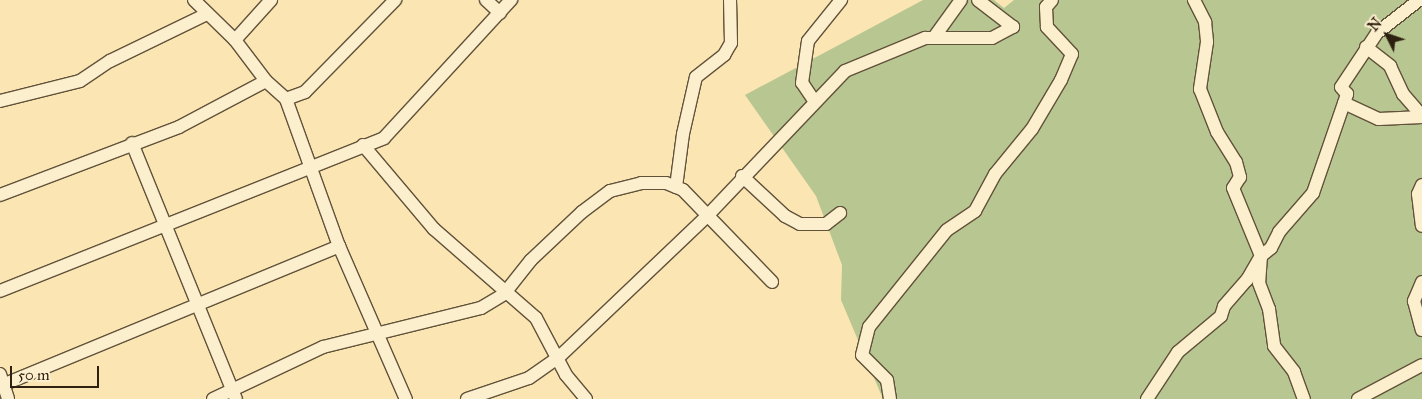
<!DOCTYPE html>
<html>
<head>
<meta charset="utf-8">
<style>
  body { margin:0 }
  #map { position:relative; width:1422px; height:399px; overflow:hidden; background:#fbe6b3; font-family:"IM FELL Great Primer",serif }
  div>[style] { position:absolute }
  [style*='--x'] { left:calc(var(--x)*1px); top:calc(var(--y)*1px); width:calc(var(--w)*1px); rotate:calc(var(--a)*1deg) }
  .green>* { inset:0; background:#b8c691 }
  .roads { filter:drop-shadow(1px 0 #61523a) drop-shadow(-1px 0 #61523a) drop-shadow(0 1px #61523a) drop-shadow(0 -1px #61523a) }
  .minor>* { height:12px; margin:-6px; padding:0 6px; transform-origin:6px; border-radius:6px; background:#fcefce }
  span { translate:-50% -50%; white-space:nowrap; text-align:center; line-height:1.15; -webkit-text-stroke:4.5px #fcefce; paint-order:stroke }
  .north { position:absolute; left:1362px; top:10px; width:50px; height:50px; -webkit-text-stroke:4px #fcefce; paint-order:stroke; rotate:311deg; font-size:14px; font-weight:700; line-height:20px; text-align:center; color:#2e2111 }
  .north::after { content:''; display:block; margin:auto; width:18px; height:22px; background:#2e2111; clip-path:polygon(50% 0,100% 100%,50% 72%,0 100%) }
  .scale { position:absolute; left:10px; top:366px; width:89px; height:22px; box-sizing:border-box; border:2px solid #2e2111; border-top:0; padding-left:6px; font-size:15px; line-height:18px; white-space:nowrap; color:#2e2111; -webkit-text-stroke:4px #fcefce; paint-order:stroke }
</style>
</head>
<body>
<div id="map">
  <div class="green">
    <div style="clip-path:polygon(923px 0,994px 0,1004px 8px,1014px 0,1422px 0,1422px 399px,883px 399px,841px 300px,842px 265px,816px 196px,745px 95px)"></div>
  </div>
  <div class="roads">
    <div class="minor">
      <div style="--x:194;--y:0;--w:57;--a:44.3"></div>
      <div style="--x:235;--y:40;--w:51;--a:52.9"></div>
      <div style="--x:486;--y:0;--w:19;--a:43"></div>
      <div style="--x:1194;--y:0;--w:25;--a:63"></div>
      <div style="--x:1205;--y:22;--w:20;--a:84"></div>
      <div style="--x:1207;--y:42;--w:48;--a:98.5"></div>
      <div style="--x:1200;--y:89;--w:46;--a:68.4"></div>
      <div style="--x:1217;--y:132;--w:36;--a:58"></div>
      <div style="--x:1236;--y:162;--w:16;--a:75"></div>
      <div style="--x:1240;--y:177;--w:13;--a:122"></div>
      <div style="--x:1233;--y:188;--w:74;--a:67.6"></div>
      <div style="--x:1261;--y:256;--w:27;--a:94"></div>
      <div style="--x:1259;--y:283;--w:28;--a:69"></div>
      <div style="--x:1269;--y:309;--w:37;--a:82"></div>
      <div style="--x:1274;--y:346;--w:33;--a:52"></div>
      <div style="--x:1294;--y:372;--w:29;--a:70"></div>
      <div style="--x:935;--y:36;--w:44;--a:-54.2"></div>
      <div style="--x:235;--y:40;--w:54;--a:-48"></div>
      <div style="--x:1366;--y:47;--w:31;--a:38"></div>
      <div style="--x:1390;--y:66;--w:31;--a:65"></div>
      <div style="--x:1403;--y:94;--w:29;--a:49"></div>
      <div style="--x:286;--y:99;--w:156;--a:70.2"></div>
      <div style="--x:339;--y:246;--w:167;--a:66.4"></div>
      <div style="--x:0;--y:101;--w:82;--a:-14"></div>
      <div style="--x:80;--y:81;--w:36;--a:-34"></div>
      <div style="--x:110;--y:61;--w:108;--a:-25.9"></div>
      <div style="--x:815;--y:102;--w:23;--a:-124"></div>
      <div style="--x:802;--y:83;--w:42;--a:-81.9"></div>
      <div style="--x:808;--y:41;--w:53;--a:-51.2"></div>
      <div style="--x:1344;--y:103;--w:38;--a:25"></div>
      <div style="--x:1379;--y:119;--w:43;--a:-2.7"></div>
      <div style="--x:132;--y:143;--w:276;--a:67.9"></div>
      <div style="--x:363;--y:145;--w:110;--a:49.8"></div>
      <div style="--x:434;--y:229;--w:135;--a:41.1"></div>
      <div style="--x:536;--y:318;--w:64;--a:62.2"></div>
      <div style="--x:566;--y:375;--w:31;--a:50"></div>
      <div style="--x:742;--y:176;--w:59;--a:42.9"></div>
      <div style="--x:785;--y:216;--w:17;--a:28"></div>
      <div style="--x:800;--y:224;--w:26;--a:0"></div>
      <div style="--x:826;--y:224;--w:18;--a:-38"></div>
      <div style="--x:1422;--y:185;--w:10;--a:114"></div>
      <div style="--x:1418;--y:194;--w:32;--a:83"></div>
      <div style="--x:676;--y:187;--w:53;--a:-82.5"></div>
      <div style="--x:683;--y:134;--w:58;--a:-77.2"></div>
      <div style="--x:696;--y:77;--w:36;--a:-38"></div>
      <div style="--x:724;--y:55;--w:14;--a:-60"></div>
      <div style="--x:731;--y:43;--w:43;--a:-91.3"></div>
      <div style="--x:0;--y:195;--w:191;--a:-20.8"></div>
      <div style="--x:179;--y:127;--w:98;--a:-27.9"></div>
      <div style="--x:266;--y:81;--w:27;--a:42"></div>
      <div style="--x:286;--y:99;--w:20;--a:-20"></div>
      <div style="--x:305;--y:92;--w:129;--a:-45.6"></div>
      <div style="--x:1422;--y:282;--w:21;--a:113"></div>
      <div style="--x:1414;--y:301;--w:30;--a:75"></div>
      <div style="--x:0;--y:291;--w:413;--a:-21.7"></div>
      <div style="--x:384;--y:138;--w:188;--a:-47.4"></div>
      <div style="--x:0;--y:374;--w:26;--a:72"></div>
      <div style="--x:0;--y:386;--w:367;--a:-22.4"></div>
      <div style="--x:213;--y:399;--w:122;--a:-25.3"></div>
      <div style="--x:323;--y:347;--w:163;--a:-13.9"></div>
      <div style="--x:481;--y:308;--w:27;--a:-31"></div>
      <div style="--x:504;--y:294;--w:43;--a:-51.5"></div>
      <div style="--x:531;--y:260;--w:70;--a:-43.3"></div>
      <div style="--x:582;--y:212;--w:35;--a:-37"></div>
      <div style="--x:610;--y:191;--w:32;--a:-14"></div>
      <div style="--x:641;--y:183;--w:25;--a:0"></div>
      <div style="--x:666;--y:183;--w:18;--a:22"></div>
      <div style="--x:683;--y:190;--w:128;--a:45.9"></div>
      <div style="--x:467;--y:399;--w:65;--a:-18.7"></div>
      <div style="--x:529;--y:378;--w:35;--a:-35"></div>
      <div style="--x:558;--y:358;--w:209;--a:-43.6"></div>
      <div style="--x:709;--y:214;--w:197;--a:-46.4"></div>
      <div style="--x:845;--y:71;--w:87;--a:-22.4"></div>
      <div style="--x:925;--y:38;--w:67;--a:0"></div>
      <div style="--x:992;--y:38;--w:24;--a:-28"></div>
      <div style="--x:1013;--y:27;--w:44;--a:-142.4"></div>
      <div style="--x:890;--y:399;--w:19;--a:-99"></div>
      <div style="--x:887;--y:380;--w:35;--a:-135"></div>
      <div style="--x:862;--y:355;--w:29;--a:-76"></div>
      <div style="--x:869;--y:327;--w:124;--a:-51.2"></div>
      <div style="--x:947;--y:230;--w:34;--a:-34"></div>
      <div style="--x:975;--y:211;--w:42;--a:-61.6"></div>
      <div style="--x:995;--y:174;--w:58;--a:-50.6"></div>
      <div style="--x:1032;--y:129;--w:57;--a:-59.4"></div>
      <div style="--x:1061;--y:80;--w:28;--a:-67"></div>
      <div style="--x:1072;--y:54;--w:37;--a:-133"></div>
      <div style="--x:1047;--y:27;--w:20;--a:-93"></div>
      <div style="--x:1046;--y:7;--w:9;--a:-49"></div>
      <div style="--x:1147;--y:399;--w:56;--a:-56.6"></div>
      <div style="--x:1178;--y:352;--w:56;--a:-39.9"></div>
      <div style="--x:1221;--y:316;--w:10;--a:-73"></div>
      <div style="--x:1224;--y:306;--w:35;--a:-49"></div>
      <div style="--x:1247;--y:280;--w:28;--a:-60"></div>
      <div style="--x:1261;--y:256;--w:13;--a:-39"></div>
      <div style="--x:1271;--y:248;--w:18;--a:-63"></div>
      <div style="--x:1279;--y:232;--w:52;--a:-48.9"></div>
      <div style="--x:1313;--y:193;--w:105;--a:-71"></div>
      <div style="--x:1347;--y:94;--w:9;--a:-131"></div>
      <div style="--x:1341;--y:87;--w:65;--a:-56.3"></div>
      <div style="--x:1377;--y:33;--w:53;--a:-38.2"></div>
      <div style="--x:1358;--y:399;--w:72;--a:-28"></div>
    </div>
  </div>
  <div class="north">N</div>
  <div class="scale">50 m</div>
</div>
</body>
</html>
